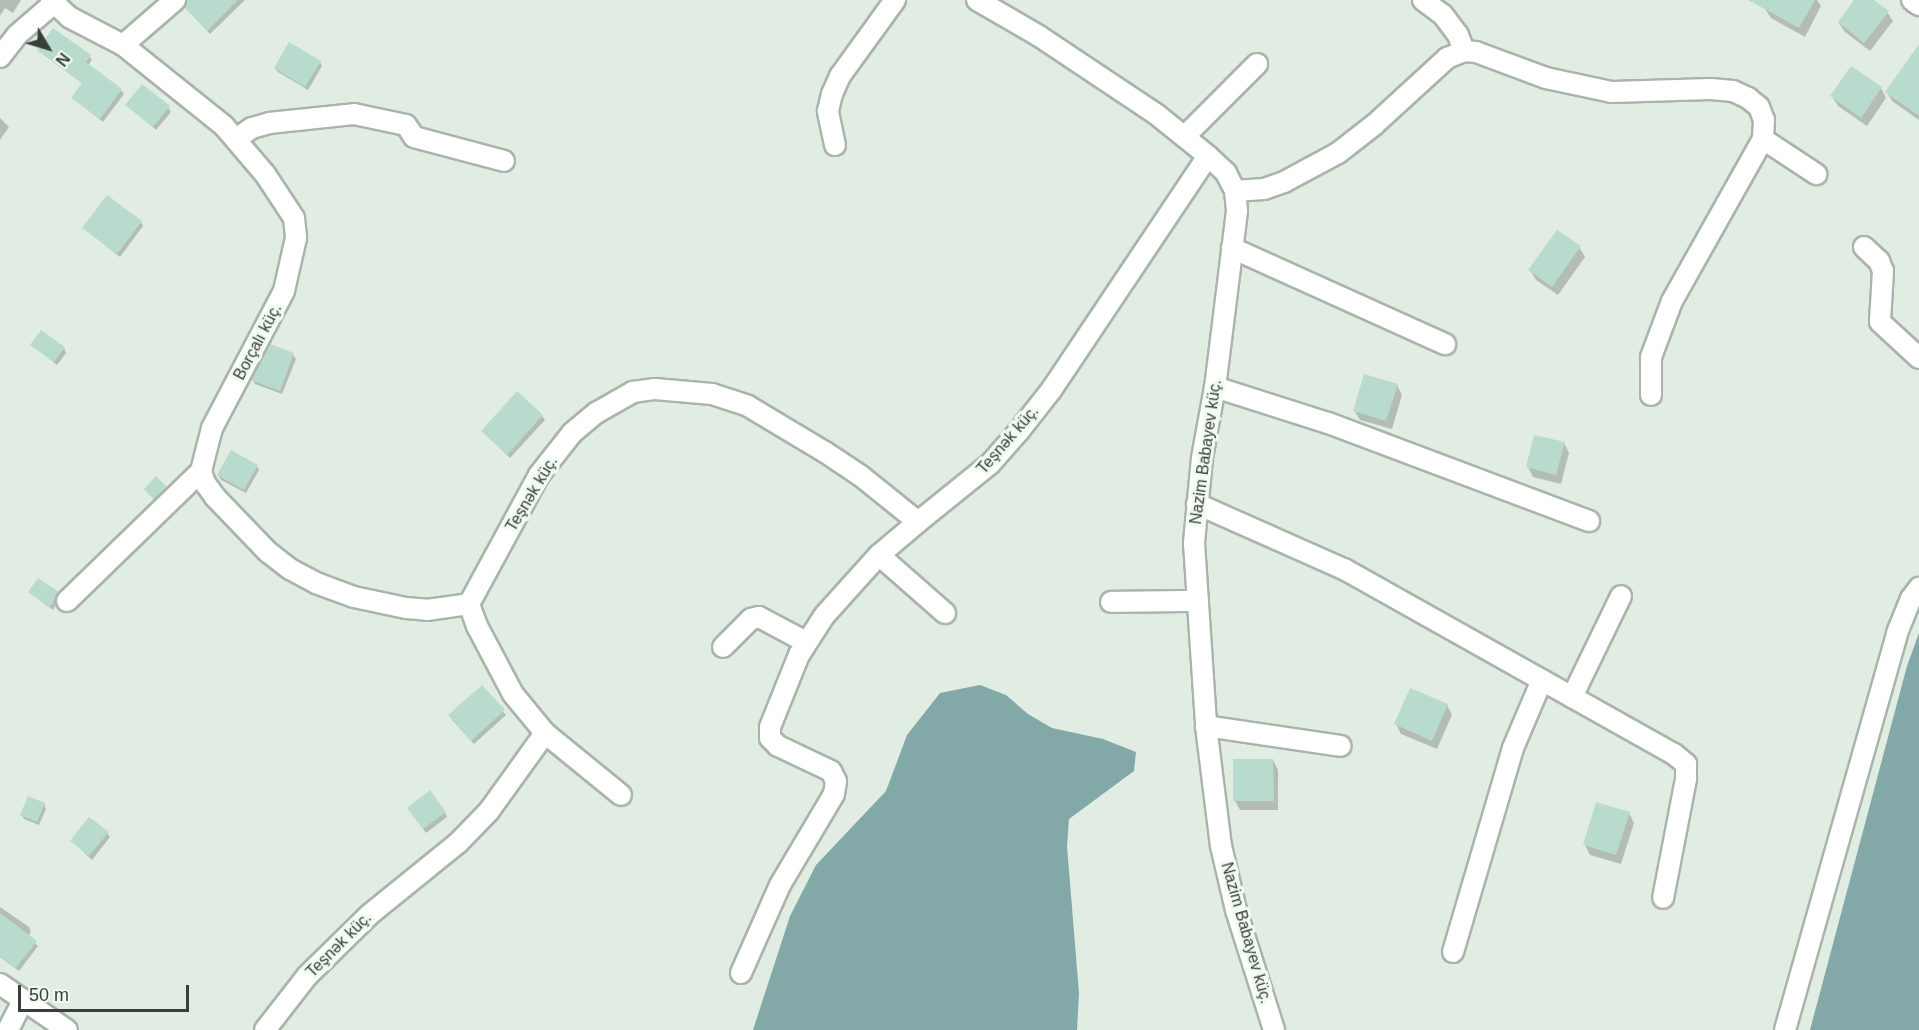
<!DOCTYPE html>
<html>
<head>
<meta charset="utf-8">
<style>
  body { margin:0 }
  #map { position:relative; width:1919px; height:1030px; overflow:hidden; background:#e1ede3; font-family:Helvetica,sans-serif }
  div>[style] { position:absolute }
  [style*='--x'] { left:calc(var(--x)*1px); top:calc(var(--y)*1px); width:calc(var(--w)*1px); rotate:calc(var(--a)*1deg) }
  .water>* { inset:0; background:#82a9a7 }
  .shadow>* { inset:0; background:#0003 }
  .building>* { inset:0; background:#b8dbce }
  .roads { filter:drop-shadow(2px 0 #a9b4aa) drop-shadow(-2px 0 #a9b4aa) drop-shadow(0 2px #a9b4aa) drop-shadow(0 -2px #a9b4aa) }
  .street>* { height:20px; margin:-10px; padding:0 10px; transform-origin:10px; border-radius:10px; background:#fff }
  span { translate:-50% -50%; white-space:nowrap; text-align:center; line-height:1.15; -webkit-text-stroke:6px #effbf0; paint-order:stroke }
  .street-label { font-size:16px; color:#393e3a }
  .north { position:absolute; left:18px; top:18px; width:60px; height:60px; -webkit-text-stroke:4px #effbf0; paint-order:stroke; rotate:128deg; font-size:16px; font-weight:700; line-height:24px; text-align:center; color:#393e3a }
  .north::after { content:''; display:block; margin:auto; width:21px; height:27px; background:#393e3a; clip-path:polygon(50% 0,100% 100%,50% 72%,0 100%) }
  .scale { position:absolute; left:18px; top:985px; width:171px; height:27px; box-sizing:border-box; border:3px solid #393e3a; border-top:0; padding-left:8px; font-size:18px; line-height:21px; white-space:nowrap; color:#393e3a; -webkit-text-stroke:4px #effbf0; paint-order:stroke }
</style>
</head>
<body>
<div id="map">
  <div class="water">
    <div style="clip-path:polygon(1919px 633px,1919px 1030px,1810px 1030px,1907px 666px)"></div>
    <div style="clip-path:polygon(980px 685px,1006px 695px,1028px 714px,1052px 728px,1103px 739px,1136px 752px,1134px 771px,1069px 819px,1067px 846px,1079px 993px,1077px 1030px,753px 1030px,790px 916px,816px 865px,886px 791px,907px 735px,940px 693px)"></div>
  </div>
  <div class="shadow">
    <div style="clip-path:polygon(0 0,21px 0,13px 13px,5px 8px,0 16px)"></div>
    <div style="clip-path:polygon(187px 0,245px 0,210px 34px,189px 11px)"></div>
    <div style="clip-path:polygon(1770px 0,1817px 0,1821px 6px,1805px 37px,1771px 18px,1765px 9px)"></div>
    <div style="clip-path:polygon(1856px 0,1872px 0,1887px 12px,1893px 21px,1870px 51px,1845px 32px,1839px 23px)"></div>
    <div style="clip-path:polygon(39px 51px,89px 56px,92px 60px,88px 65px,121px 90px,124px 94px,103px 122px,73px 98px,83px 84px)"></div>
    <div style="clip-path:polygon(320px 62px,322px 66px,308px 90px,278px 72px,275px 68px)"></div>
    <div style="clip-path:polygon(1919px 66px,1919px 120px,1892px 101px,1887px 92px)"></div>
    <div style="clip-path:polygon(1881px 88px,1886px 98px,1867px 126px,1838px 106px,1832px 96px)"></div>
    <div style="clip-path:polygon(127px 105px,168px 107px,171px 112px,156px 130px)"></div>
    <div style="clip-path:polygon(0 118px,9px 127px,0 140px)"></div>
    <div style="clip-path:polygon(141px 222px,143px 226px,120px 257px,84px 228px)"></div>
    <div style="clip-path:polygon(1579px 247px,1585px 257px,1558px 295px,1536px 280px,1530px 270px)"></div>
    <div style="clip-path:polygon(32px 345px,64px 348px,66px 353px,57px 365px)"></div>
    <div style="clip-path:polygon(293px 355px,296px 359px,282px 394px,255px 384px,253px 380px)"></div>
    <div style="clip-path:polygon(1397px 385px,1402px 395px,1392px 429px,1360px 420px,1354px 410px)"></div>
    <div style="clip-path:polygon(542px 416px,545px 420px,510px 458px,483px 432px)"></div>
    <div style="clip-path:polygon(1564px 443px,1569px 453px,1561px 484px,1533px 477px,1528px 467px)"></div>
    <div style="clip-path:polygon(257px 466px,259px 470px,246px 493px,221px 480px,218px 475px)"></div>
    <div style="clip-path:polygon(166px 488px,168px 492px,157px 503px,145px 489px)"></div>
    <div style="clip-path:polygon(30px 593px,58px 593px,60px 597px,53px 610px)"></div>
    <div style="clip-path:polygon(482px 687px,506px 715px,474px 744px,452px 720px)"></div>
    <div style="clip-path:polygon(1447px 705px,1452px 715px,1437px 749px,1401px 734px,1396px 724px)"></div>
    <div style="clip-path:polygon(1273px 760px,1278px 770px,1278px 810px,1240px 810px,1235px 801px)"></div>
    <div style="clip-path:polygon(44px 804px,46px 809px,39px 825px,24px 819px,22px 815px)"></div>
    <div style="clip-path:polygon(411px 812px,445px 813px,447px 817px,426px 833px)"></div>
    <div style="clip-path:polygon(1629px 813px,1634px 823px,1621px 864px,1590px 855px,1585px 845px)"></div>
    <div style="clip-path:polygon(107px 833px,110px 837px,92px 860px,72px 841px)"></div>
    <div style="clip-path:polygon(0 907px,29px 927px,31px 932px,28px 936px,38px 946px,19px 971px,0 957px)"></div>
  </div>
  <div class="building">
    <div style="clip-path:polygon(187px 0,238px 0,207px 31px,184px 7px)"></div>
    <div style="clip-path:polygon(1748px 0,1815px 0,1799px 28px)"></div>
    <div style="clip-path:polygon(1854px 0,1874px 0,1889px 11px,1864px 43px,1838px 22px)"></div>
    <div style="clip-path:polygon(53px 28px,91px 55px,86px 62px,122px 89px,100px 119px,71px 98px,82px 83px,37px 50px)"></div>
    <div style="clip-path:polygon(289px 42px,321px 61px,305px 87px,274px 68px)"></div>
    <div style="clip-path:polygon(1919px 44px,1919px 116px,1885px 92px)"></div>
    <div style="clip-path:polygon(1851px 66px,1882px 87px,1861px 118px,1830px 96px)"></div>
    <div style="clip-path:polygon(142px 84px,170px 106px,153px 127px,125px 105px)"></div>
    <div style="clip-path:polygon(107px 195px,142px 221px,117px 254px,82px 228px)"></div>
    <div style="clip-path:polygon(1557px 230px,1581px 246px,1552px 287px,1528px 270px)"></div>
    <div style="clip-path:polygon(41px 330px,65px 347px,54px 362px,30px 345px)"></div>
    <div style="clip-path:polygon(270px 344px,294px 353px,280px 391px,251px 380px)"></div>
    <div style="clip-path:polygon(1364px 374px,1398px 384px,1386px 421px,1353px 411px)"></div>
    <div style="clip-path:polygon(517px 391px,543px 415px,507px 455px,481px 431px)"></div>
    <div style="clip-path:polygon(1534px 435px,1565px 442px,1556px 475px,1526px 467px)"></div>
    <div style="clip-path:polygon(231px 450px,258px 465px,244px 490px,217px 475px)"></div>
    <div style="clip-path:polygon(156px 476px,167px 487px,154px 500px,144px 489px)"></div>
    <div style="clip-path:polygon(38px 578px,59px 592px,50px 607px,28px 592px)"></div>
    <div style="clip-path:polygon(482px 685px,505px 710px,471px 741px,448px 715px)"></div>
    <div style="clip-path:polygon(1410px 688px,1448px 704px,1432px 741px,1394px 724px)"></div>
    <div style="clip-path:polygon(1233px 759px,1273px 759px,1274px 801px,1233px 801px)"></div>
    <div style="clip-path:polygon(430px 790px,446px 812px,423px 829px,407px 808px)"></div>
    <div style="clip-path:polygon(28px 796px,45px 803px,37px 822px,20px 815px)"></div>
    <div style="clip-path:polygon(1596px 802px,1630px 812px,1616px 855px,1583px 845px)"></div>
    <div style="clip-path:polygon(89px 817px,109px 832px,89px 856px,70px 841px)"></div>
    <div style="clip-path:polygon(0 913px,37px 941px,16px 968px,0 956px)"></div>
  </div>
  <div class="roads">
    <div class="street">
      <div style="--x:51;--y:0;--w:25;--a:43"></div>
      <div style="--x:69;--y:17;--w:61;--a:27.4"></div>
      <div style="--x:123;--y:45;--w:129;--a:38.7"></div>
      <div style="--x:224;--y:126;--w:63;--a:49.5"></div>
      <div style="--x:265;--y:174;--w:53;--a:56.6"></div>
      <div style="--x:294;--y:218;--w:20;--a:84"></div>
      <div style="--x:296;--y:238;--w:54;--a:102.8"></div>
      <div style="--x:284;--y:291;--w:155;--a:117.7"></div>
      <div style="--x:212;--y:428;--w:44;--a:104.3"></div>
      <div style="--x:201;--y:471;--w:13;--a:72"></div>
      <div style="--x:205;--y:483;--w:17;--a:54"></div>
      <div style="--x:215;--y:497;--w:76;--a:46.1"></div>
      <div style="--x:268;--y:552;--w:28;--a:38"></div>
      <div style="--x:290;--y:569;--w:30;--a:28"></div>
      <div style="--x:316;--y:583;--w:40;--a:20.2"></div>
      <div style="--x:354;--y:597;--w:53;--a:11.9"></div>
      <div style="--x:406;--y:608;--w:21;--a:5"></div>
      <div style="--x:427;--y:610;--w:42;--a:-8.1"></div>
      <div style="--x:977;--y:0;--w:72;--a:30.1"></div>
      <div style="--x:1039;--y:36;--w:141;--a:33.7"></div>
      <div style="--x:1156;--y:114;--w:67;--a:38.9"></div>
      <div style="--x:1208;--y:156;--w:25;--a:43"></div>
      <div style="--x:1226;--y:173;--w:20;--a:63"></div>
      <div style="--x:1235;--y:191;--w:20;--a:84"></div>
      <div style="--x:1237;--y:211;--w:177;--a:97.1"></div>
      <div style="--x:1215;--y:387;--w:72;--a:100.4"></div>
      <div style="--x:1202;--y:458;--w:85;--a:95.4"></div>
      <div style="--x:1194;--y:543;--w:183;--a:86.2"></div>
      <div style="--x:1206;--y:726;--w:121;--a:82.9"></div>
      <div style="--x:1221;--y:846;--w:66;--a:76.8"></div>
      <div style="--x:1236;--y:910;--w:126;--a:72.4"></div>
      <div style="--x:1423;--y:0;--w:25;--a:37"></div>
      <div style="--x:1443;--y:15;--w:25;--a:53"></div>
      <div style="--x:1458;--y:35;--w:17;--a:69"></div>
      <div style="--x:1912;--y:0;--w:9;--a:36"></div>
      <div style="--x:123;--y:45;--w:69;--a:-40.9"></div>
      <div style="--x:0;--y:57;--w:28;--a:-52"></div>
      <div style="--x:17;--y:35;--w:48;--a:-40.7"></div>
      <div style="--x:1185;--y:136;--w:102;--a:-45"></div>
      <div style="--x:236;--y:139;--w:19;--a:-35"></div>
      <div style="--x:252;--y:128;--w:18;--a:-16"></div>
      <div style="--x:269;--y:123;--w:85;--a:-6"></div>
      <div style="--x:354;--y:114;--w:53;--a:11.9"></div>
      <div style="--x:406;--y:125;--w:14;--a:56"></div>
      <div style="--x:414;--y:137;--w:93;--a:14.9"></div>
      <div style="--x:1763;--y:139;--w:64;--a:33.4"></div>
      <div style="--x:835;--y:145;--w:35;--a:-102"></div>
      <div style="--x:828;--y:111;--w:17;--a:-77"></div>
      <div style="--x:832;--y:94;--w:20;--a:-66"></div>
      <div style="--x:840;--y:76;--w:94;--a:-54.1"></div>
      <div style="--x:1235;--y:191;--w:29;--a:-4"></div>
      <div style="--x:1264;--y:189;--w:21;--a:-19"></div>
      <div style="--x:1284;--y:182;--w:61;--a:-28.2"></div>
      <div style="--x:1338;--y:153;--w:46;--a:-37.9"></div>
      <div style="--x:1374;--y:125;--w:99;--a:-42.5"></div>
      <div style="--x:1447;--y:58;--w:18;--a:-22"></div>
      <div style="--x:1464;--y:51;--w:12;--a:5"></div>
      <div style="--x:1476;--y:52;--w:75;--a:20.4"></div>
      <div style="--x:1546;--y:78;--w:67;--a:12"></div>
      <div style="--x:1612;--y:92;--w:99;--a:-1.7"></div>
      <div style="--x:1711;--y:89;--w:22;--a:5"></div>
      <div style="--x:1733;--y:91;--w:17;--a:25"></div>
      <div style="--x:1748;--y:98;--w:14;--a:39"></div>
      <div style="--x:1759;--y:107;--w:14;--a:69"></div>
      <div style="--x:1764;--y:120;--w:19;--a:93"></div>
      <div style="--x:1763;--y:139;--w:186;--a:119.3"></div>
      <div style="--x:1672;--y:301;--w:60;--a:110.6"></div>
      <div style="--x:1651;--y:357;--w:38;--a:90"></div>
      <div style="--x:1864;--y:247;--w:21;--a:43"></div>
      <div style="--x:1879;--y:261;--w:11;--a:68"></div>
      <div style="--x:1883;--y:271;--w:51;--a:93.4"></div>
      <div style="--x:1880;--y:322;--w:53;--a:42.7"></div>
      <div style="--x:1232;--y:248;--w:234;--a:24.3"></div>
      <div style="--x:1215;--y:387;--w:119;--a:17.7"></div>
      <div style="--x:1328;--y:423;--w:279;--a:20.6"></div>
      <div style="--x:1197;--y:504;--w:161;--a:23.9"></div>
      <div style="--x:1344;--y:569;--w:378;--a:29.3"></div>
      <div style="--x:1674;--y:754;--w:16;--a:40"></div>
      <div style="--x:1686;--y:764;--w:15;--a:90"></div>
      <div style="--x:1686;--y:779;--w:121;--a:100.9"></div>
      <div style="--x:879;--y:555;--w:88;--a:41.3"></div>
      <div style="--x:67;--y:601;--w:187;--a:-44.1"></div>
      <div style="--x:1111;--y:602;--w:87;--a:-0.7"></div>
      <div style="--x:723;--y:647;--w:40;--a:-45"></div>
      <div style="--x:751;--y:619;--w:8;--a:-14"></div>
      <div style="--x:759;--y:617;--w:53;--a:28"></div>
      <div style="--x:1572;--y:697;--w:112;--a:-64.1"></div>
      <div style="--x:1206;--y:726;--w:136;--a:8.4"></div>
      <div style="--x:545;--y:733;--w:98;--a:39.2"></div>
      <div style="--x:1453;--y:952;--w:213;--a:-73.6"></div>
      <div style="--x:1513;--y:748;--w:74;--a:-66.9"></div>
      <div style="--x:741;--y:973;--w:96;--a:-66.1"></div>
      <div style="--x:780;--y:885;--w:106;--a:-59.3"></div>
      <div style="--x:834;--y:794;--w:13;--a:-81"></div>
      <div style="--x:836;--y:781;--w:11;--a:-117"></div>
      <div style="--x:831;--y:771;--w:59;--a:-154.7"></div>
      <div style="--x:778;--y:746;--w:11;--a:-135"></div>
      <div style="--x:770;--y:738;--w:11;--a:-90"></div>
      <div style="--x:770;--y:727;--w:78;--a:-68.1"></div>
      <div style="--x:799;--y:655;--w:46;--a:-57.3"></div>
      <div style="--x:824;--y:616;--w:82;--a:-48"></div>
      <div style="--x:879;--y:555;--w:51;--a:-40.2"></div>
      <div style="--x:0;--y:984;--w:81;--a:34.5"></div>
      <div style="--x:8;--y:1030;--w:34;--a:-63"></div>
      <div style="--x:265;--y:1030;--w:68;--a:-52.1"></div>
      <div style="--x:307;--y:976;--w:87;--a:-44.5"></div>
      <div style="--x:369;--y:915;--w:114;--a:-39"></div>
      <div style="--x:458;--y:843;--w:45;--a:-45.9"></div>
      <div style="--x:489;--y:811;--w:96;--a:-54.3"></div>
      <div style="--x:545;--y:733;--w:50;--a:-129.4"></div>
      <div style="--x:513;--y:694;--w:77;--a:-117.9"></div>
      <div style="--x:477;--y:626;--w:23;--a:-110"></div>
      <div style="--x:469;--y:604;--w:147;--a:-61.5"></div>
      <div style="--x:539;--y:475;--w:53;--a:-51.8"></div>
      <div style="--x:572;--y:433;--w:31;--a:-40"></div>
      <div style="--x:596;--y:413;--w:43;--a:-29.6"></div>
      <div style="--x:633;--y:392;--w:22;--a:-8"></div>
      <div style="--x:655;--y:389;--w:57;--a:5"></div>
      <div style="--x:712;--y:394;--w:38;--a:18"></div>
      <div style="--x:748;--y:406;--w:90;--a:30.9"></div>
      <div style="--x:825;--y:452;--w:43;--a:33.7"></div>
      <div style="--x:861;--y:476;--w:73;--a:38.9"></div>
      <div style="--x:918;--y:522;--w:92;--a:-38.9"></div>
      <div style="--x:990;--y:464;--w:44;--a:-48.7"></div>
      <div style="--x:1019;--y:431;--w:53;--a:-51.8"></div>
      <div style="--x:1052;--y:389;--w:280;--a:-56.2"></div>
      <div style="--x:1785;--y:1030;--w:412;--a:-74.2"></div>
      <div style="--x:1897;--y:633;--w:37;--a:-68"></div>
      <div style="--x:1911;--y:599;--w:14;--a:-54"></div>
    </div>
  </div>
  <div class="street-label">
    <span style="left:258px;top:342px;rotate:-62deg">Borçalı küç.</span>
    <span style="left:1008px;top:440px;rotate:-49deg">Teşnək küç.</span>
    <span style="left:1206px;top:452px;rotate:-82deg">Nazim Babayev küç.</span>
    <span style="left:532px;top:494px;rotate:-59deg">Teşnək küç.</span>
    <span style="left:1246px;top:933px;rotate:74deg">Nazim Babayev küç.</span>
    <span style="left:339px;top:945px;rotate:-45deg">Teşnək küç.</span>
  </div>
  <div class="north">N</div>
  <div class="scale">50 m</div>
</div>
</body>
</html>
